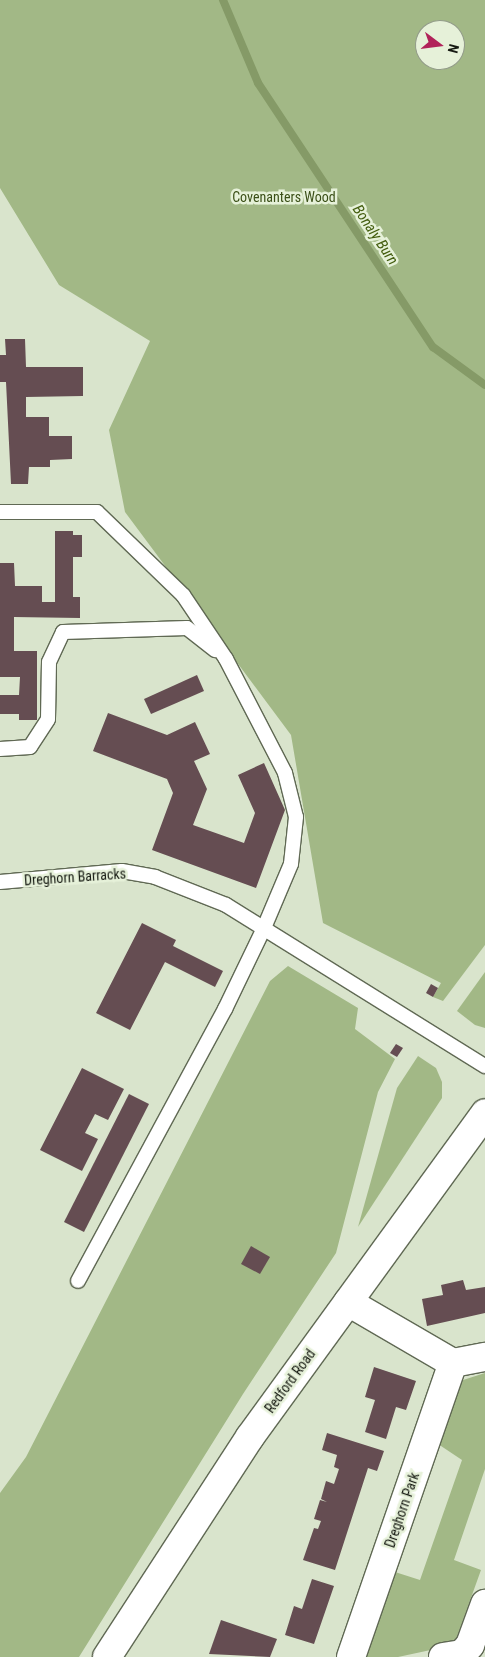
<!DOCTYPE html>
<html>
<head>
<meta charset="utf-8">
<style>
  body { margin:0 }
  #map { position:relative; width:485px; height:1657px; overflow:hidden; background:#d9e4cc; font-family:"Roboto Condensed",sans-serif }
  div>[style] { position:absolute }
  [style*='--x'] { left:calc(var(--x)*1px); top:calc(var(--y)*1px); width:calc(var(--w)*1px); rotate:calc(var(--a)*1deg) }
  .green>* { inset:0; background:#a2b886 }
  .stream>* { height:8px; margin:-4px; padding:0 4px; transform-origin:4px; border-radius:4px; background:#859a67 }
  .building>* { inset:0; background:#654d52 }
  .roads { filter:drop-shadow(1px 0 #606954) drop-shadow(-1px 0 #606954) drop-shadow(0 1px #606954) drop-shadow(0 -1px #606954) }
  .lane>* { height:14px; margin:-7px; padding:0 7px; transform-origin:7px; border-radius:7px; background:#fff }
  .street>* { height:28px; margin:-14px; padding:0 14px; transform-origin:14px; border-radius:14px; background:#fff }
  .secondary>* { height:28px; margin:-14px; padding:0 14px; transform-origin:14px; border-radius:14px; background:#fff }
  span { translate:-50% -50%; white-space:nowrap; text-align:center; line-height:1.15; -webkit-text-stroke:5px #e6f1d9; paint-order:stroke }
  .park-label { font-size:14px; color:#3a4f17 }
  .street-label { font-size:14px; color:#151911 }
  .water-label { font-size:15px; color:#445e10; font-style:italic }
  .north { position:absolute; left:415px; top:20px; width:50px; height:50px; box-sizing:border-box; background:#e6f1d9; border:1px solid #929b89; border-radius:50%; rotate:105deg; font-size:14px; font-weight:700; line-height:20px; text-align:center; color:#151911 }
  .north::after { content:''; display:block; margin:auto; width:18px; height:22px; background:#b1235a; clip-path:polygon(50% 0,100% 100%,50% 72%,0 100%) }
</style>
</head>
<body>
<div id="map">
  <div class="green">
    <div style="clip-path:polygon(evenodd,0 0,485px 0,485px 945px,443px 1001px,433px 997px,441px 983px,323px 923px,291px 735px,125px 512px,109px 430px,150px 341px,59px 285px,0 188px,0 0,425px 30px,455px 30px,455px 60px,425px 60px,425px 30px)"></div>
    <div style="clip-path:polygon(288px 966px,358px 1008px,355px 1029px,395px 1059px,378px 1092px,336px 1253px,243px 1394px,79px 1657px,0 1657px,0 1493px,26px 1457px,270px 981px)"></div>
    <div style="clip-path:polygon(485px 972px,485px 1028px,475px 1025px,457px 1011px)"></div>
    <div style="clip-path:polygon(418px 1056px,436px 1068px,442px 1082px,442px 1098px,358px 1227px,397px 1088px)"></div>
    <div style="clip-path:polygon(485px 1373px,485px 1469px,454px 1560px,481px 1570px,454px 1645px,398px 1657px,366px 1657px,395px 1572px,420px 1580px,462px 1460px,438px 1444px,463px 1380px)"></div>
  </div>
  <div class="stream">
    <div style="--x:223;--y:0;--w:90;--a:67.1"></div>
    <div style="--x:258;--y:83;--w:317;--a:56.5"></div>
    <div style="--x:433;--y:347;--w:64;--a:36.2"></div>
  </div>
  <div class="building">
    <div style="clip-path:polygon(5px 339px,25px 339px,26px 367px,83px 367px,83px 396px,26px 397px,26px 417px,49px 417px,49px 436px,72px 436px,72px 459px,50px 460px,50px 467px,29px 467px,28px 484px,11px 484px,6px 382px,0 382px,0 355px,6px 355px)"></div>
    <div style="clip-path:polygon(55px 531px,73px 531px,73px 535px,82px 535px,82px 557px,73px 557px,73px 597px,80px 597px,80px 618px,14px 617px,14px 651px,37px 651px,37px 720px,19px 720px,19px 714px,0 714px,0 695px,19px 695px,20px 677px,0 677px,0 563px,14px 563px,15px 586px,42px 586px,42px 602px,55px 602px)"></div>
    <div style="clip-path:polygon(197px 675px,204px 691px,151px 714px,144px 699px)"></div>
    <div style="clip-path:polygon(108px 713px,167px 735px,195px 722px,210px 754px,194px 761px,207px 789px,193px 825px,244px 843px,255px 813px,238px 775px,264px 763px,285px 810px,256px 888px,152px 850px,173px 793px,167px 779px,93px 751px)"></div>
    <div style="clip-path:polygon(142px 923px,176px 940px,173px 946px,223px 971px,215px 987px,165px 962px,130px 1030px,96px 1013px)"></div>
    <div style="clip-path:polygon(431px 984px,438px 988px,433px 997px,426px 993px)"></div>
    <div style="clip-path:polygon(396px 1044px,403px 1048px,397px 1057px,390px 1053px)"></div>
    <div style="clip-path:polygon(82px 1068px,124px 1089px,108px 1120px,95px 1114px,85px 1133px,98px 1139px,82px 1171px,40px 1150px)"></div>
    <div style="clip-path:polygon(129px 1094px,149px 1104px,84px 1232px,64px 1222px)"></div>
    <div style="clip-path:polygon(251px 1246px,270px 1257px,260px 1274px,241px 1264px)"></div>
    <div style="clip-path:polygon(463px 1280px,466px 1290px,485px 1287px,485px 1313px,427px 1326px,422px 1299px,443px 1295px,441px 1285px)"></div>
    <div style="clip-path:polygon(374px 1367px,416px 1381px,406px 1410px,396px 1407px,386px 1439px,365px 1432px,375px 1400px,365px 1397px)"></div>
    <div style="clip-path:polygon(327px 1433px,384px 1451px,377px 1471px,368px 1468px,335px 1570px,303px 1560px,314px 1528px,318px 1529px,321px 1521px,314px 1519px,320px 1500px,327px 1502px,321px 1499px,326px 1481px,334px 1484px,339px 1469px,334px 1467px,337px 1455px,322px 1450px)"></div>
    <div style="clip-path:polygon(312px 1579px,334px 1586px,314px 1644px,285px 1635px,294px 1606px,302px 1609px)"></div>
    <div style="clip-path:polygon(221px 1620px,277px 1639px,270px 1657px,209px 1654px)"></div>
  </div>
  <div class="roads">
    <div class="lane">
      <div style="--x:0;--y:512;--w:97;--a:0"></div>
      <div style="--x:97;--y:512;--w:120;--a:44"></div>
      <div style="--x:183;--y:595;--w:77;--a:56.1"></div>
      <div style="--x:226;--y:659;--w:128;--a:62.6"></div>
      <div style="--x:285;--y:773;--w:45;--a:76"></div>
      <div style="--x:296;--y:817;--w:47;--a:96.1"></div>
      <div style="--x:291;--y:864;--w:69;--a:112.9"></div>
      <div style="--x:264;--y:928;--w:90;--a:115.7"></div>
      <div style="--x:225;--y:1009;--w:309;--a:118.4"></div>
      <div style="--x:0;--y:749;--w:30;--a:-4"></div>
      <div style="--x:30;--y:747;--w:33;--a:-57"></div>
      <div style="--x:48;--y:719;--w:57;--a:-89"></div>
      <div style="--x:49;--y:662;--w:33;--a:-65"></div>
      <div style="--x:63;--y:632;--w:124;--a:-1.8"></div>
      <div style="--x:187;--y:628;--w:36;--a:38"></div>
      <div style="--x:0;--y:882;--w:122;--a:-5.2"></div>
      <div style="--x:122;--y:871;--w:34;--a:10"></div>
      <div style="--x:155;--y:877;--w:76;--a:21.5"></div>
      <div style="--x:226;--y:905;--w:305;--a:31.9"></div>
    </div>
    <div class="street">
      <div style="--x:348;--y:1302;--w:121;--a:30.2"></div>
      <div style="--x:351;--y:1657;--w:311;--a:-70.9"></div>
      <div style="--x:453;--y:1363;--w:33;--a:-11"></div>
      <div style="--x:443;--y:1657;--w:19;--a:-9"></div>
      <div style="--x:462;--y:1654;--w:12;--a:-48"></div>
      <div style="--x:470;--y:1645;--w:44;--a:-69.9"></div>
    </div>
    <div class="secondary">
      <div style="--x:107;--y:1657;--w:262;--a:-57"></div>
      <div style="--x:250;--y:1437;--w:400;--a:-54"></div>
    </div>
  </div>
  <div class="park-label">
    <span style="left:284px;top:197px">Covenanters Wood</span>
  </div>
  <div class="street-label">
    <span style="left:75px;top:877px;rotate:-4deg">Dreghorn Barracks</span>
    <span style="left:290px;top:1381px;rotate:-54deg">Redford Road</span>
    <span style="left:402px;top:1510px;rotate:-71deg">Dreghorn Park</span>
  </div>
  <div class="water-label">
    <span style="left:375px;top:235px;rotate:56deg">Bonaly Burn</span>
  </div>
  <div class="north">N</div>
</div>
</body>
</html>
